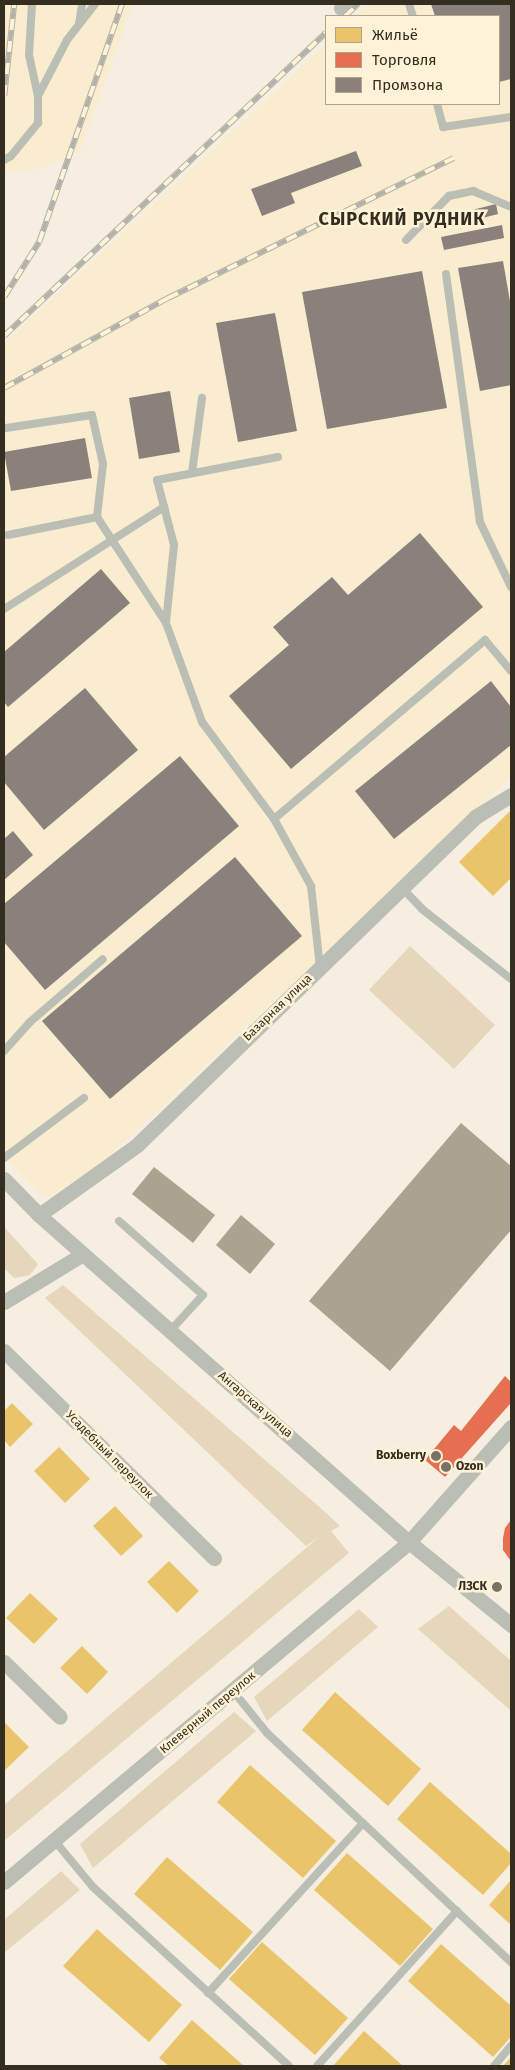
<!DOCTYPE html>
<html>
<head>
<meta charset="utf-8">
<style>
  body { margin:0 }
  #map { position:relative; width:515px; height:2070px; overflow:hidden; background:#f6eee0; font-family:"Fira Sans",sans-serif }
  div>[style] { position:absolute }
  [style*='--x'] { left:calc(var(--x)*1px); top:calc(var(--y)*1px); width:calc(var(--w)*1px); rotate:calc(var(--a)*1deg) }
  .built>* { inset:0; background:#faecce }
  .green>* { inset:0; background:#e6d7bb }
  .homes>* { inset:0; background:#e9c46a }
  .shops>* { inset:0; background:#e76f51 }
  .industry>* { inset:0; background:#8a817c }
  .building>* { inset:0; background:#aba28f }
  .lane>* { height:8px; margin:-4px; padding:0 4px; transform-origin:4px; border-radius:4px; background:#babeb4 }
  .street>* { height:15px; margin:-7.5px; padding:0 7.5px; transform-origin:7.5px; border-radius:7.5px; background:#babeb4 }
  .rail>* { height:5.5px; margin-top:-2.75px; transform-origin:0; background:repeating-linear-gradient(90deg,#fff2d7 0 11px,#b3b2a9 0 22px); box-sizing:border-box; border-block:1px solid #b3b2a9 }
  .dots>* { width:14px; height:14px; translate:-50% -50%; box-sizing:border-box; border:2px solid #fff2d7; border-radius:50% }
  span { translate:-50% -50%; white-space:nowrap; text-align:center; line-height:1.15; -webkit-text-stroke:5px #fff2d7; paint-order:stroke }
  .street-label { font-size:12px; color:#342e21 }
  .poi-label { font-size:12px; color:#342e21; font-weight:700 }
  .right { translate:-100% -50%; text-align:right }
  .left { translate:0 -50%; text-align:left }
  .district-label { font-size:18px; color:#342e21; font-weight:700; letter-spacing:1px }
  .frame { position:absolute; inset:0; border:5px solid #342e21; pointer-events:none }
  .legend { position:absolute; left:325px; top:15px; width:175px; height:90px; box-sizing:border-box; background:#fff2d7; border:1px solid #aea48e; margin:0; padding:6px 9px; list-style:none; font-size:15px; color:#342e21 }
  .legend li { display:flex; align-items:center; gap:10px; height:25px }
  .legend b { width:25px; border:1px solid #aea48e }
</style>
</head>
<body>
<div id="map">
  <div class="built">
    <div style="clip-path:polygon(4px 4px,133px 4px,80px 151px,43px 168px,4px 173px)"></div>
    <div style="clip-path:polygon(369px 4px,511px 4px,511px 776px,103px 1162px,50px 1197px,37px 1191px,4px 1156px,4px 344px,326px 44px,326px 104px,499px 104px,499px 16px,356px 16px)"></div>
  </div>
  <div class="green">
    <div style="clip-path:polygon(410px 946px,495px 1025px,454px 1069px,369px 990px)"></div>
    <div style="clip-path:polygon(4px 1227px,38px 1264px,30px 1275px,14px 1278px,4px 1268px)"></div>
    <div style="clip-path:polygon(63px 1285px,324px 1511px,340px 1526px,331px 1531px,349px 1553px,4px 1841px,4px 1805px,319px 1537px,306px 1546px,45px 1298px)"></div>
    <div style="clip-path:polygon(449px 1606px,511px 1661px,511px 1711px,418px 1629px)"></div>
    <div style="clip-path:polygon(359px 1609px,378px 1627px,267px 1721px,254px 1697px)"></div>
    <div style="clip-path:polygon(234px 1712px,256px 1731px,93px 1868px,80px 1844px)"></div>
    <div style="clip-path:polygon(61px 1871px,80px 1890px,4px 1953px,4px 1920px)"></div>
  </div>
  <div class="homes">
    <div style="clip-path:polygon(511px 810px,511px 878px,493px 896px,459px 862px)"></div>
    <div style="clip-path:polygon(12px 1403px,33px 1424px,10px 1447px,4px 1440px,4px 1411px)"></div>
    <div style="clip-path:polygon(59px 1447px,90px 1479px,65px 1503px,34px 1471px)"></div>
    <div style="clip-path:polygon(115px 1506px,143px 1536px,121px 1556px,93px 1526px)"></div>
    <div style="clip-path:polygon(169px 1561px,199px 1591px,177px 1613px,147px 1582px)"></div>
    <div style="clip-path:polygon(30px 1593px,58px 1619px,34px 1644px,6px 1618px)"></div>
    <div style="clip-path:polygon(82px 1646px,108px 1672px,87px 1694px,60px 1668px)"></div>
    <div style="clip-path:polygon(335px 1692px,421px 1769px,388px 1806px,302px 1730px)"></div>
    <div style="clip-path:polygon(4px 1722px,29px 1747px,5px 1770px,4px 1769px)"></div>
    <div style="clip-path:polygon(250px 1765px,336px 1841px,303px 1878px,217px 1802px)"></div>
    <div style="clip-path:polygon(430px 1782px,511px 1854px,511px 1863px,483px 1895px,397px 1819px)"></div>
    <div style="clip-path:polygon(347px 1853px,433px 1929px,400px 1966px,314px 1890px)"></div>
    <div style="clip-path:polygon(167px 1857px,253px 1932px,220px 1970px,134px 1894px)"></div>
    <div style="clip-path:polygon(511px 1880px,511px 1925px,489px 1905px)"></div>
    <div style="clip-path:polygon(97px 1929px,182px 2005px,149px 2042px,63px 1966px)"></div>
    <div style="clip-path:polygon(262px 1942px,348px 2018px,315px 2055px,229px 1979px)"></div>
    <div style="clip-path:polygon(441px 1944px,511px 2006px,511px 2037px,493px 2057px,408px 1981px)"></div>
    <div style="clip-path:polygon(192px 2020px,244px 2066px,169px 2066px,159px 2058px)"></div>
    <div style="clip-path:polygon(364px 2031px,403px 2066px,333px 2066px)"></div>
    <div style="clip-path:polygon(511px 2057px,511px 2066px,503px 2066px)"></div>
  </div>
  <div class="shops">
    <div style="clip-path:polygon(505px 1376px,511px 1382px,511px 1403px,445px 1477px,425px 1460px,454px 1425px,461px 1431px)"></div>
    <div style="clip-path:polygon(511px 1520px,511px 1561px,503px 1550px,503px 1538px,505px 1528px)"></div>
  </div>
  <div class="industry">
    <div style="clip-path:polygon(431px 4px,511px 4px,511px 79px,499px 82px,499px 16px,435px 16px)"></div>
    <div style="clip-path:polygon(356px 151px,362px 166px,291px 193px,295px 203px,262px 216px,251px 189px)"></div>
    <div style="clip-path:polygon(496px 204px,498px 214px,459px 224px,456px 214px)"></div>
    <div style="clip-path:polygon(502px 225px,504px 238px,444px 250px,441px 237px)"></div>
    <div style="clip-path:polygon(503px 261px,511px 307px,511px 385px,480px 391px,458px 268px)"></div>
    <div style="clip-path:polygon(422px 271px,447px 408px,327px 429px,302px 292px)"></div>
    <div style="clip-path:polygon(275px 313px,297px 431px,238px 442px,216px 323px)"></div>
    <div style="clip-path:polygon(170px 391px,180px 452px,139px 459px,129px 398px)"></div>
    <div style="clip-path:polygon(85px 438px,92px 478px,11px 491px,4px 452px)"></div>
    <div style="clip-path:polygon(420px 533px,483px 607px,291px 769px,229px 696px,289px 645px,273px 627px,332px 577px,348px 595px)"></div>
    <div style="clip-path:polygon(101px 569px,130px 603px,8px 707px,4px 702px,4px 652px)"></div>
    <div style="clip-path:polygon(491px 681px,511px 707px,511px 745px,394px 839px,355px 791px)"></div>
    <div style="clip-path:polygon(85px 688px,138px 750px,44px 830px,4px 782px,4px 757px)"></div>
    <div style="clip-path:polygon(180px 756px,239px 826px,45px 990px,4px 942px,4px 904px)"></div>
    <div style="clip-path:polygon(13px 831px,33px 855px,4px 880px,4px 839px)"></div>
    <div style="clip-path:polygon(235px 857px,302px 936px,110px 1099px,42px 1021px)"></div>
  </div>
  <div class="building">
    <div style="clip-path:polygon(461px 1123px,511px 1166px,511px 1230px,390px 1371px,309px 1301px)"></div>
    <div style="clip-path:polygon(154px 1167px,215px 1215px,193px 1243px,132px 1194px)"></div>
    <div style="clip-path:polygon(241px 1215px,275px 1244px,250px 1274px,216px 1245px)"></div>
  </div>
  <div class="lane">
    <div style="--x:32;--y:4;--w:51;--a:93.4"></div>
    <div style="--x:29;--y:55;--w:42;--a:77.6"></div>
    <div style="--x:409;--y:4;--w:13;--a:72"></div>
    <div style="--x:79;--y:24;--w:20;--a:-81"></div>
    <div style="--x:437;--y:104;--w:24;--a:75"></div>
    <div style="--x:443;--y:127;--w:69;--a:-8.4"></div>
    <div style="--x:4;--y:160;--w:8;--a:-30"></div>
    <div style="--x:11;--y:156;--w:43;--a:-50.7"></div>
    <div style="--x:38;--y:123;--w:27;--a:-90"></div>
    <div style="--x:38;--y:96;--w:63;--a:-62.6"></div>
    <div style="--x:67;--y:40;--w:46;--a:-52.1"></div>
    <div style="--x:406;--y:240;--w:62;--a:-45.7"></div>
    <div style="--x:449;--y:196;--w:25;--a:-12"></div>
    <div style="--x:473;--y:191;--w:41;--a:22.8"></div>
    <div style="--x:446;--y:274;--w:250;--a:82.2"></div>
    <div style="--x:480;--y:522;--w:72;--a:64.5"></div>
    <div style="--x:6;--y:428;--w:87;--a:-8.6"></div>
    <div style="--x:92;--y:415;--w:50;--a:77.3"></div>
    <div style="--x:103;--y:464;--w:53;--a:96.5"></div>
    <div style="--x:97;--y:517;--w:126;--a:56.9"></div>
    <div style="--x:278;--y:457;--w:123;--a:169.2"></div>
    <div style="--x:157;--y:480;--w:67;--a:75.3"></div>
    <div style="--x:174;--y:545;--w:78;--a:95.9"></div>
    <div style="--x:166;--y:623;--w:105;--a:70"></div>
    <div style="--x:202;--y:722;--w:121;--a:53.4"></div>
    <div style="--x:274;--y:819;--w:77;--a:61.1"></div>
    <div style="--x:311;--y:886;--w:81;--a:83.7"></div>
    <div style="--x:192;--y:473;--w:76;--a:-82.4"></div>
    <div style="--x:8;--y:535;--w:91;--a:-11.4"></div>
    <div style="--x:4;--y:609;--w:190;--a:-32.5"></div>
    <div style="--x:274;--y:819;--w:277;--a:-40.3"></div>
    <div style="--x:485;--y:640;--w:40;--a:50"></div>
    <div style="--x:402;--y:888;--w:29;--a:46"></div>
    <div style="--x:422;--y:909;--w:113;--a:38.2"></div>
    <div style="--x:4;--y:1051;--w:39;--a:-48"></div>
    <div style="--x:30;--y:1022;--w:96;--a:-40.8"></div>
    <div style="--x:4;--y:1158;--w:100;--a:-36.9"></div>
    <div style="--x:119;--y:1221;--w:112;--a:41.4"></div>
    <div style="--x:203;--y:1295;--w:49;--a:132.5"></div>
    <div style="--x:234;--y:1692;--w:53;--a:51.2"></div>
    <div style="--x:267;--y:1733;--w:335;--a:43.2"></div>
    <div style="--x:54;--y:1840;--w:61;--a:50.3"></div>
    <div style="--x:93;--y:1887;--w:265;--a:42.4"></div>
    <div style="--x:208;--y:1993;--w:230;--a:-47.6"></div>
    <div style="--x:317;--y:2066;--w:209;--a:-47.9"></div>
    <div style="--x:494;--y:2066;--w:26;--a:-50"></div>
  </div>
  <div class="street">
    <div style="--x:341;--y:8;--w:6;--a:-39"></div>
    <div style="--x:4;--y:1179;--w:50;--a:45.8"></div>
    <div style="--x:39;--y:1215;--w:494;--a:41.5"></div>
    <div style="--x:409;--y:1542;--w:132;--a:39.1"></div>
    <div style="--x:39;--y:1215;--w:120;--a:-35.5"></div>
    <div style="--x:137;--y:1145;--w:471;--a:-44.1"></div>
    <div style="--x:475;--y:817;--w:42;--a:-31.4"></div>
    <div style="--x:4;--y:1302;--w:92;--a:-31.3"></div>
    <div style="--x:4;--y:1351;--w:295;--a:44.6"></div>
    <div style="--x:4;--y:1662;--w:78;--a:44.5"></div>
    <div style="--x:4;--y:1882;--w:529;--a:-40.01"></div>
    <div style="--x:409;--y:1542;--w:154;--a:-48.4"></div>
  </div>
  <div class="rail">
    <div style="--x:345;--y:16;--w:18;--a:-43"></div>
    <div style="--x:4;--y:96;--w:93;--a:-83.8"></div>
    <div style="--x:4;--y:297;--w:65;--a:-57.5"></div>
    <div style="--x:39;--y:242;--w:252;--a:-70.8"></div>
    <div style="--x:4;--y:336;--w:442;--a:-43.3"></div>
    <div style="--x:4;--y:388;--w:187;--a:-28.8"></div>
    <div style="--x:168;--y:298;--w:318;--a:-26.1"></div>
  </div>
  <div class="dots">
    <div style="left:436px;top:1456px;background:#787164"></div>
    <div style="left:446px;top:1467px;background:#787164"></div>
    <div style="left:497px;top:1587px;background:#787164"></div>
  </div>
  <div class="street-label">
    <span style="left:278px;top:1008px;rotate:-44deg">Базарная улица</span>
    <span style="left:255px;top:1405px;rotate:41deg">Ангарская улица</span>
    <span style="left:109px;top:1455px;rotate:45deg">Усадебный переулок</span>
    <span style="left:208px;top:1713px;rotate:-40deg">Клеверный переулок</span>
  </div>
  <div class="poi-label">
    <span class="right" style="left:426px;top:1456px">Boxberry</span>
    <span class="left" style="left:456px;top:1467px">Ozon</span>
    <span class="right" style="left:487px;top:1587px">ЛЗСК</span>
  </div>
  <div class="district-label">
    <span style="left:402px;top:219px">СЫРСКИЙ РУДНИК</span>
  </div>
  <div class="frame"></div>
  <ul class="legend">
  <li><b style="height:14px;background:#e9c46a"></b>Жильё</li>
  <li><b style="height:14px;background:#e76f51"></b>Торговля</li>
  <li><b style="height:14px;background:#8a817c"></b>Промзона</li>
  </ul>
</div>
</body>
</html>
